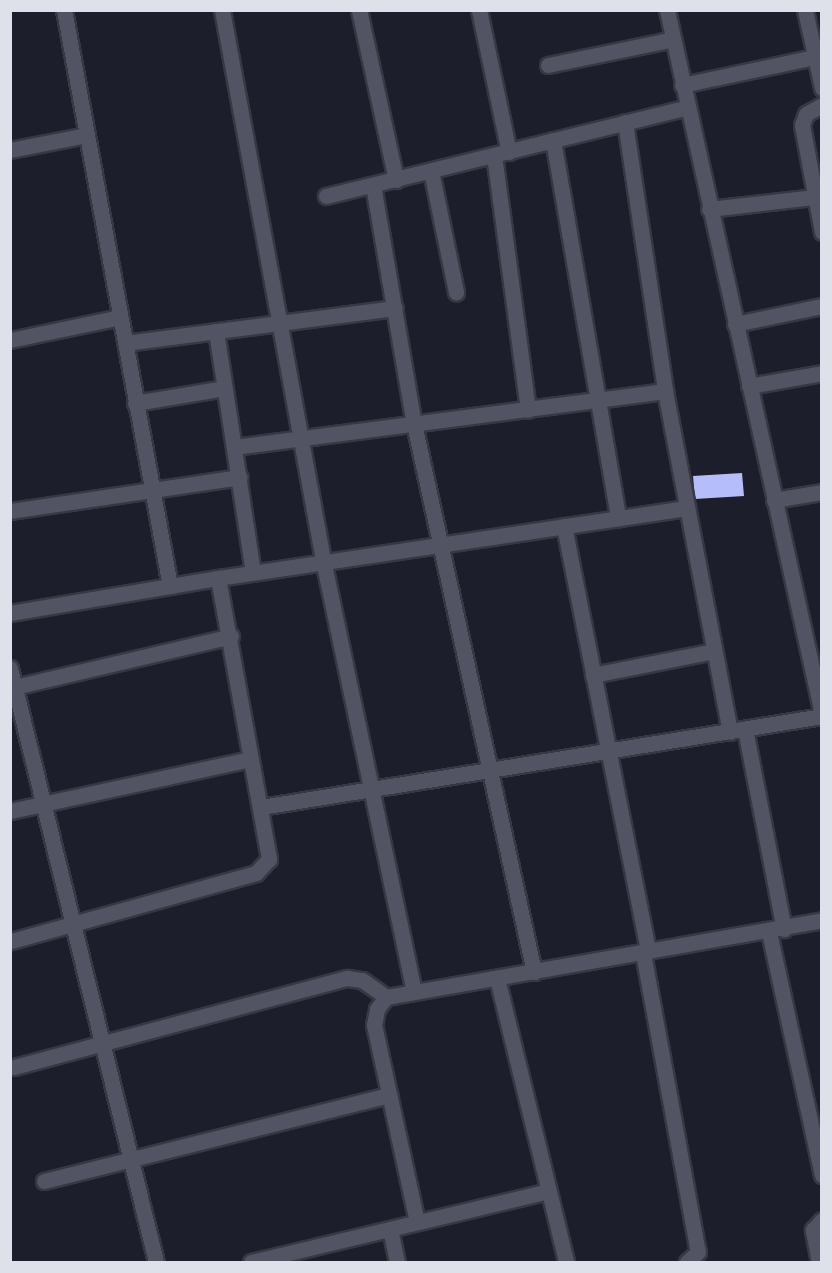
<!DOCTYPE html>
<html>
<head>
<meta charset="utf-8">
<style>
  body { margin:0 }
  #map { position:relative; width:832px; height:1273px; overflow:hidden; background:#1c1e2c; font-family:"Golos Text",sans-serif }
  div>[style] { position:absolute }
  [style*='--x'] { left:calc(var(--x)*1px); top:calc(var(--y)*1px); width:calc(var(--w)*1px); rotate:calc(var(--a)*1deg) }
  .building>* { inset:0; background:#b6befa }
  .roads { filter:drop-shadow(2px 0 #373843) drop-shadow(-2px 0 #373843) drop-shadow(0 2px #373843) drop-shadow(0 -2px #373843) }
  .minor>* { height:15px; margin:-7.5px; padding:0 7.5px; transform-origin:7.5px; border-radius:7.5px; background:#525464 }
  span { translate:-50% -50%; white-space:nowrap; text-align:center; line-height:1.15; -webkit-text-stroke:6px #131522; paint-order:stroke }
  .frame { position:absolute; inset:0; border:12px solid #dfe1ea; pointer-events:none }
</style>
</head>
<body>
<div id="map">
  <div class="building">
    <div style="clip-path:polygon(742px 473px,744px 496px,695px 499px,693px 476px)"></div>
  </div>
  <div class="roads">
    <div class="minor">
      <div style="--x:64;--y:10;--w:586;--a:79.57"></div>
      <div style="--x:222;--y:10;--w:559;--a:79.59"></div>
      <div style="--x:323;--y:560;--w:441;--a:78.1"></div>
      <div style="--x:359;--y:10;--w:174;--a:77.7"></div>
      <div style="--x:479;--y:10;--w:145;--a:78.1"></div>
      <div style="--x:667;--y:10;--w:721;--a:77.58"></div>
      <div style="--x:805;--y:10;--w:80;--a:77.7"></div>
      <div style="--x:548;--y:65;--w:128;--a:-11.7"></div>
      <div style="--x:682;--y:85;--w:136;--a:-11.9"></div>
      <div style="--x:822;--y:105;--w:18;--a:151"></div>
      <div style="--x:806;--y:114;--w:12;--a:110"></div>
      <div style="--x:802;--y:125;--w:109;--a:79.4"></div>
      <div style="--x:625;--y:122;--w:272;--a:81.5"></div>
      <div style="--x:665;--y:391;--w:347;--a:79.2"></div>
      <div style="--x:553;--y:140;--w:384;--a:80.2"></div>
      <div style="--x:10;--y:150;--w:78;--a:-11"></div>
      <div style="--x:494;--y:155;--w:257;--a:82.4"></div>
      <div style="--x:431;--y:171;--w:124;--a:78.3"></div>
      <div style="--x:373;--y:185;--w:242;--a:80.3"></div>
      <div style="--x:414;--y:424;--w:561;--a:77.65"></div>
      <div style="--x:326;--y:196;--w:372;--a:-13.8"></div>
      <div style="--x:709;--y:209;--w:107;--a:-6.5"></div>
      <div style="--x:735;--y:324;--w:89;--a:-11.7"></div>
      <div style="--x:216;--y:331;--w:244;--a:81.3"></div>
      <div style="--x:10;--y:340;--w:112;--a:-11.8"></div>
      <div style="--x:125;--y:343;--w:272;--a:-7.4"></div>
      <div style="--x:749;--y:386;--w:74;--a:-10.1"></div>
      <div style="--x:135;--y:403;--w:91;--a:-9.5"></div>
      <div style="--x:234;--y:447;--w:435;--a:-7.4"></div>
      <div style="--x:774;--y:500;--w:49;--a:-9.5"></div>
      <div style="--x:10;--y:511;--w:232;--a:-8.4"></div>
      <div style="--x:564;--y:526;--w:434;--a:78.8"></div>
      <div style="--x:218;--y:578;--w:473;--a:-8.5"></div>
      <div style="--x:10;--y:613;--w:211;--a:-9.6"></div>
      <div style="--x:218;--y:578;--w:286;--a:79.7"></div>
      <div style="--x:269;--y:859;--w:19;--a:133"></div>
      <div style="--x:256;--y:873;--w:255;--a:164.5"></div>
      <div style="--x:10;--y:668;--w:612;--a:76.19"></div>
      <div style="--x:593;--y:675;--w:123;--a:-11.2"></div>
      <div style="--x:10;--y:688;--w:227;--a:-13.2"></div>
      <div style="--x:745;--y:729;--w:204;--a:79"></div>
      <div style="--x:261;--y:807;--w:568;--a:-9.21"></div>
      <div style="--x:10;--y:811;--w:246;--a:-12.2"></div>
      <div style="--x:769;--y:932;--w:249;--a:77.7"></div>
      <div style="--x:643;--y:953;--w:304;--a:79.6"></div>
      <div style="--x:698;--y:1252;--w:15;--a:138"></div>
      <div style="--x:497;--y:978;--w:292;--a:76.3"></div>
      <div style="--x:14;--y:1067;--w:345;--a:-15"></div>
      <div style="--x:347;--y:978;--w:15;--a:8"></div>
      <div style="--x:362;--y:980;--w:29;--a:35"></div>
      <div style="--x:44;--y:1181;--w:356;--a:-14"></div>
      <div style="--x:417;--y:1222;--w:202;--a:-102.3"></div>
      <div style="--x:374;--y:1025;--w:16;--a:-79"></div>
      <div style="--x:377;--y:1009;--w:15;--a:-53"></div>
      <div style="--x:386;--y:997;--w:443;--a:-10"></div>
      <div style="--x:390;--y:1229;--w:34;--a:78"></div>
      <div style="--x:251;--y:1262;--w:305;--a:-13.4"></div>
      <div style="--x:819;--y:1262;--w:33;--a:-101"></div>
      <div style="--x:813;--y:1230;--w:13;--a:-48"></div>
    </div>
  </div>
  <div class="frame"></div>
</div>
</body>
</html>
